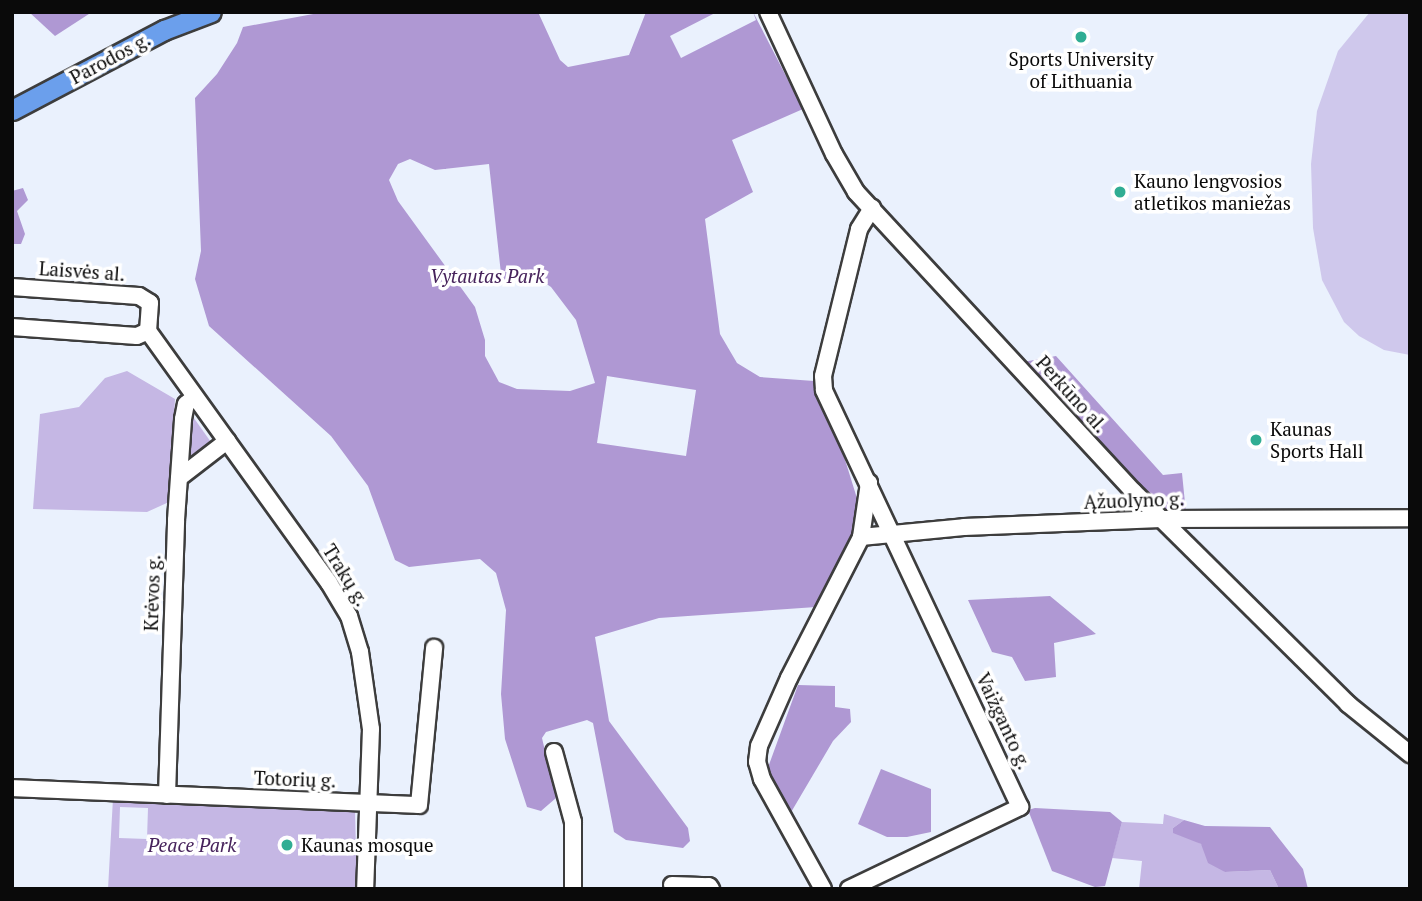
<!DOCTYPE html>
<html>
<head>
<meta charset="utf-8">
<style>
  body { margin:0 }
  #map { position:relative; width:1422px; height:901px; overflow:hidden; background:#eaf1fd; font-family:"PT Serif",serif }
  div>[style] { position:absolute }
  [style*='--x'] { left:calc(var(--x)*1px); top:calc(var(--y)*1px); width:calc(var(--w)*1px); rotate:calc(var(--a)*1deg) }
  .green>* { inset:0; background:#c5b7e4 }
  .forest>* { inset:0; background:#af98d3 }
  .pitch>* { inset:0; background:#cfc8ec }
  .roads { filter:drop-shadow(2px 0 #3d3d3d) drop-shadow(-2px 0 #3d3d3d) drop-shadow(0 2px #3d3d3d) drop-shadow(0 -2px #3d3d3d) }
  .minor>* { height:16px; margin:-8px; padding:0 8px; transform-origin:8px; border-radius:8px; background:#fff }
  .major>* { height:19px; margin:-9.5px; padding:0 9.5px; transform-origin:9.5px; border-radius:9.5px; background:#6b9fec }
  .dots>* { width:19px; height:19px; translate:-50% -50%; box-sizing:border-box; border:4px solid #fff; border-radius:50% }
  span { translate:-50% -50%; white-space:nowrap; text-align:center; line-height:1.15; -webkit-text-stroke:7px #fff; paint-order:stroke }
  .street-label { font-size:19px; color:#0a0a0a }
  .poi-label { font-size:19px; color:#0a0a0a }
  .left { translate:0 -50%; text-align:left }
  .park-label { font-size:19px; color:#46225b; font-style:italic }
  .frame { position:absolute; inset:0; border:14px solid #0a0a0a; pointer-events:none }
</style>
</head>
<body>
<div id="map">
  <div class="green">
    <div style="clip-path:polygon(127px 371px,175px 399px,169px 502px,147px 512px,33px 509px,40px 414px,79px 407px,105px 378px)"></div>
    <div style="clip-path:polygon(191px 414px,213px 445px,187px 462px)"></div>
    <div style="clip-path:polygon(evenodd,113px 798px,355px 811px,357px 889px,108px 889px,113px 798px,120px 807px,148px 808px,147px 839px,119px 838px,120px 807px)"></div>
    <div style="clip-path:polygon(1164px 814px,1184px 820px,1173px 828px,1201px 844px,1225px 872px,1270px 870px,1279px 889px,1139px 889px,1142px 861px,1112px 858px,1122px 822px,1163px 824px)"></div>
  </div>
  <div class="forest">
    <div style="clip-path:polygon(29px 12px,92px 12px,55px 36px)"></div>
    <div style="clip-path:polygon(evenodd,324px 12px,538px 12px,560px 60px,568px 67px,629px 55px,646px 12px,717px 12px,670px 36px,681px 58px,756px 20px,753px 12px,803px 109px,732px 140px,753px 192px,705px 219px,720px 334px,737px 363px,760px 377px,814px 381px,833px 421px,860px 508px,851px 536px,816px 607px,659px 618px,595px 637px,609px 721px,688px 828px,690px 841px,683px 848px,626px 840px,614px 832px,593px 723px,587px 720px,546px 732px,542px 738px,556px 798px,541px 811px,527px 807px,505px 739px,501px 694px,506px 610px,496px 573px,480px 559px,409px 567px,395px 560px,368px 486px,331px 436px,209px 326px,195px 279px,201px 251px,195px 98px,217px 74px,237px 43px,243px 27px,324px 12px,410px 159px,435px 170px,489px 164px,502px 283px,539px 279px,551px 287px,576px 320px,595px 383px,570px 391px,517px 389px,499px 382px,485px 356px,485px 340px,475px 307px,398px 201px,389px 180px,398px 164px,410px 159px,324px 12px,607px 376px,696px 390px,686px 456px,597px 443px,607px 376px)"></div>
    <div style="clip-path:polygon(23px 188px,28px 200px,17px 211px,25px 234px,21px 244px,12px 244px,12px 191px)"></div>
    <div style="clip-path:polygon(1056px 356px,1163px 475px,1182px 473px,1186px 513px,1163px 515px,1023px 362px)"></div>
    <div style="clip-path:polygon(1050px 596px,1096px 634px,1054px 643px,1056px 677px,1025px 681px,1012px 657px,992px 652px,968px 600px)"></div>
    <div style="clip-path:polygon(798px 685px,835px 686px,835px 707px,850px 709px,851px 722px,833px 741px,790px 814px,766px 773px)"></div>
    <div style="clip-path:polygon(881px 769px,931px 789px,931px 832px,907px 837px,887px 837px,858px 824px)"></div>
    <div style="clip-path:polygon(1035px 808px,1110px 812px,1122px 822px,1105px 886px,1095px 887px,1052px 871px,1028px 810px)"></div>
    <div style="clip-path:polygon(1184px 820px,1205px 826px,1270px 827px,1303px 869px,1308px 889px,1279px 889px,1270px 870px,1225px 872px,1208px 863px,1201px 844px,1173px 833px,1173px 828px)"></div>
  </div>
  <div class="pitch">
    <div style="clip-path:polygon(1370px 12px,1410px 12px,1410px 355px,1384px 350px,1359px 336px,1344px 322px,1322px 280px,1313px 228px,1311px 164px,1317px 111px,1338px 51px)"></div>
  </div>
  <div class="roads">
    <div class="minor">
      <div style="--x:768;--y:12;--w:157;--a:65.1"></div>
      <div style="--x:834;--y:154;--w:44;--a:59.9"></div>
      <div style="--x:856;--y:192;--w:409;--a:47.2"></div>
      <div style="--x:1134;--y:492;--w:301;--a:44.7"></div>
      <div style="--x:1348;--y:704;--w:80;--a:38.9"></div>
      <div style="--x:12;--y:287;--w:127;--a:4.1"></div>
      <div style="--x:139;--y:296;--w:13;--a:32"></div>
      <div style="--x:150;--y:303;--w:28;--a:94"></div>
      <div style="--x:12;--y:327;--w:125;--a:4.1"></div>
      <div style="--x:137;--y:336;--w:12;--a:-24"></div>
      <div style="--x:148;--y:331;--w:310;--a:54.3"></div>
      <div style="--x:329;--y:583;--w:39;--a:59"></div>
      <div style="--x:349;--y:616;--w:38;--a:73"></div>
      <div style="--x:360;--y:652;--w:78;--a:81.9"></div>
      <div style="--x:371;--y:729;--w:160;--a:92.1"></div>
      <div style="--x:179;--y:478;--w:61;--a:-37.6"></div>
      <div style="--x:861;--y:537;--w:103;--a:-5.5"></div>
      <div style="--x:964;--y:527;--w:197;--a:-2.3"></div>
      <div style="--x:1161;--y:519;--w:249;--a:-0.2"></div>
      <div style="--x:554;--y:752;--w:73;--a:74.8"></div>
      <div style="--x:573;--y:822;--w:67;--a:90"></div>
      <div style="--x:12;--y:788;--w:407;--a:2.4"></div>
      <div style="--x:419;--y:805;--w:158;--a:-84.5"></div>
      <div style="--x:167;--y:795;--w:275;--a:-88.1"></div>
      <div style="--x:176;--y:520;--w:101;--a:-86"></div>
      <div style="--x:183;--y:419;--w:15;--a:-79"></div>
      <div style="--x:186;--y:404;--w:11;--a:-38"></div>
      <div style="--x:672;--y:885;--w:37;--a:2"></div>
      <div style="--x:709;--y:886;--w:4;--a:56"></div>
      <div style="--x:823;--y:889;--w:126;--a:-119"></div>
      <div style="--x:762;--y:779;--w:18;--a:-106"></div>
      <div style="--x:757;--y:762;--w:16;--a:-83"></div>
      <div style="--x:759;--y:746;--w:74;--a:-66.2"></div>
      <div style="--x:789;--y:678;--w:158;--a:-62.9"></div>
      <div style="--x:861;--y:537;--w:55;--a:-81.6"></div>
      <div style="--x:849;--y:889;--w:190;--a:-25.6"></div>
      <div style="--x:1020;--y:807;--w:461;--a:-115.2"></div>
      <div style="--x:824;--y:390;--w:14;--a:-94"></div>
      <div style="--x:823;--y:376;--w:151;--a:-76.2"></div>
      <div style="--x:859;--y:229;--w:25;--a:-58"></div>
    </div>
    <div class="major">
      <div style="--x:12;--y:110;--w:172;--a:-27.8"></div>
      <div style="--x:164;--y:30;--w:50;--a:-21"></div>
    </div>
  </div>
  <div class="dots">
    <div style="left:1081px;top:37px;background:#30ad93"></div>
    <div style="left:1120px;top:192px;background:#30ad93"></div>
    <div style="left:1256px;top:440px;background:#30ad93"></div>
    <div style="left:287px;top:845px;background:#30ad93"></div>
  </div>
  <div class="street-label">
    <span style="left:110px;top:58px;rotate:-28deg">Parodos g.</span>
    <span style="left:82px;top:271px;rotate:4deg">Laisvės al.</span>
    <span style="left:1072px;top:394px;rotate:48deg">Perkūno al.</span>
    <span style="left:1134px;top:500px;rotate:-2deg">Ąžuolyno g.</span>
    <span style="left:346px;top:575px;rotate:58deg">Trakų g.</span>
    <span style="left:152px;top:593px;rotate:-88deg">Krėvos g.</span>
    <span style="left:1004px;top:721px;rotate:65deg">Vaižganto g.</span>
    <span style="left:295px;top:779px;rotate:2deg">Totorių g.</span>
  </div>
  <div class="poi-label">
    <span style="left:1081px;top:70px">Sports University<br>of Lithuania</span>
    <span class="left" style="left:1134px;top:192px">Kauno lengvosios<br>atletikos maniežas</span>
    <span class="left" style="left:1270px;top:440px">Kaunas<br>Sports Hall</span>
    <span class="left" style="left:301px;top:845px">Kaunas mosque</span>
  </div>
  <div class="park-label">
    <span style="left:487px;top:276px">Vytautas Park</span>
    <span style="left:192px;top:845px">Peace Park</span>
  </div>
  <div class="frame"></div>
</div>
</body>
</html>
